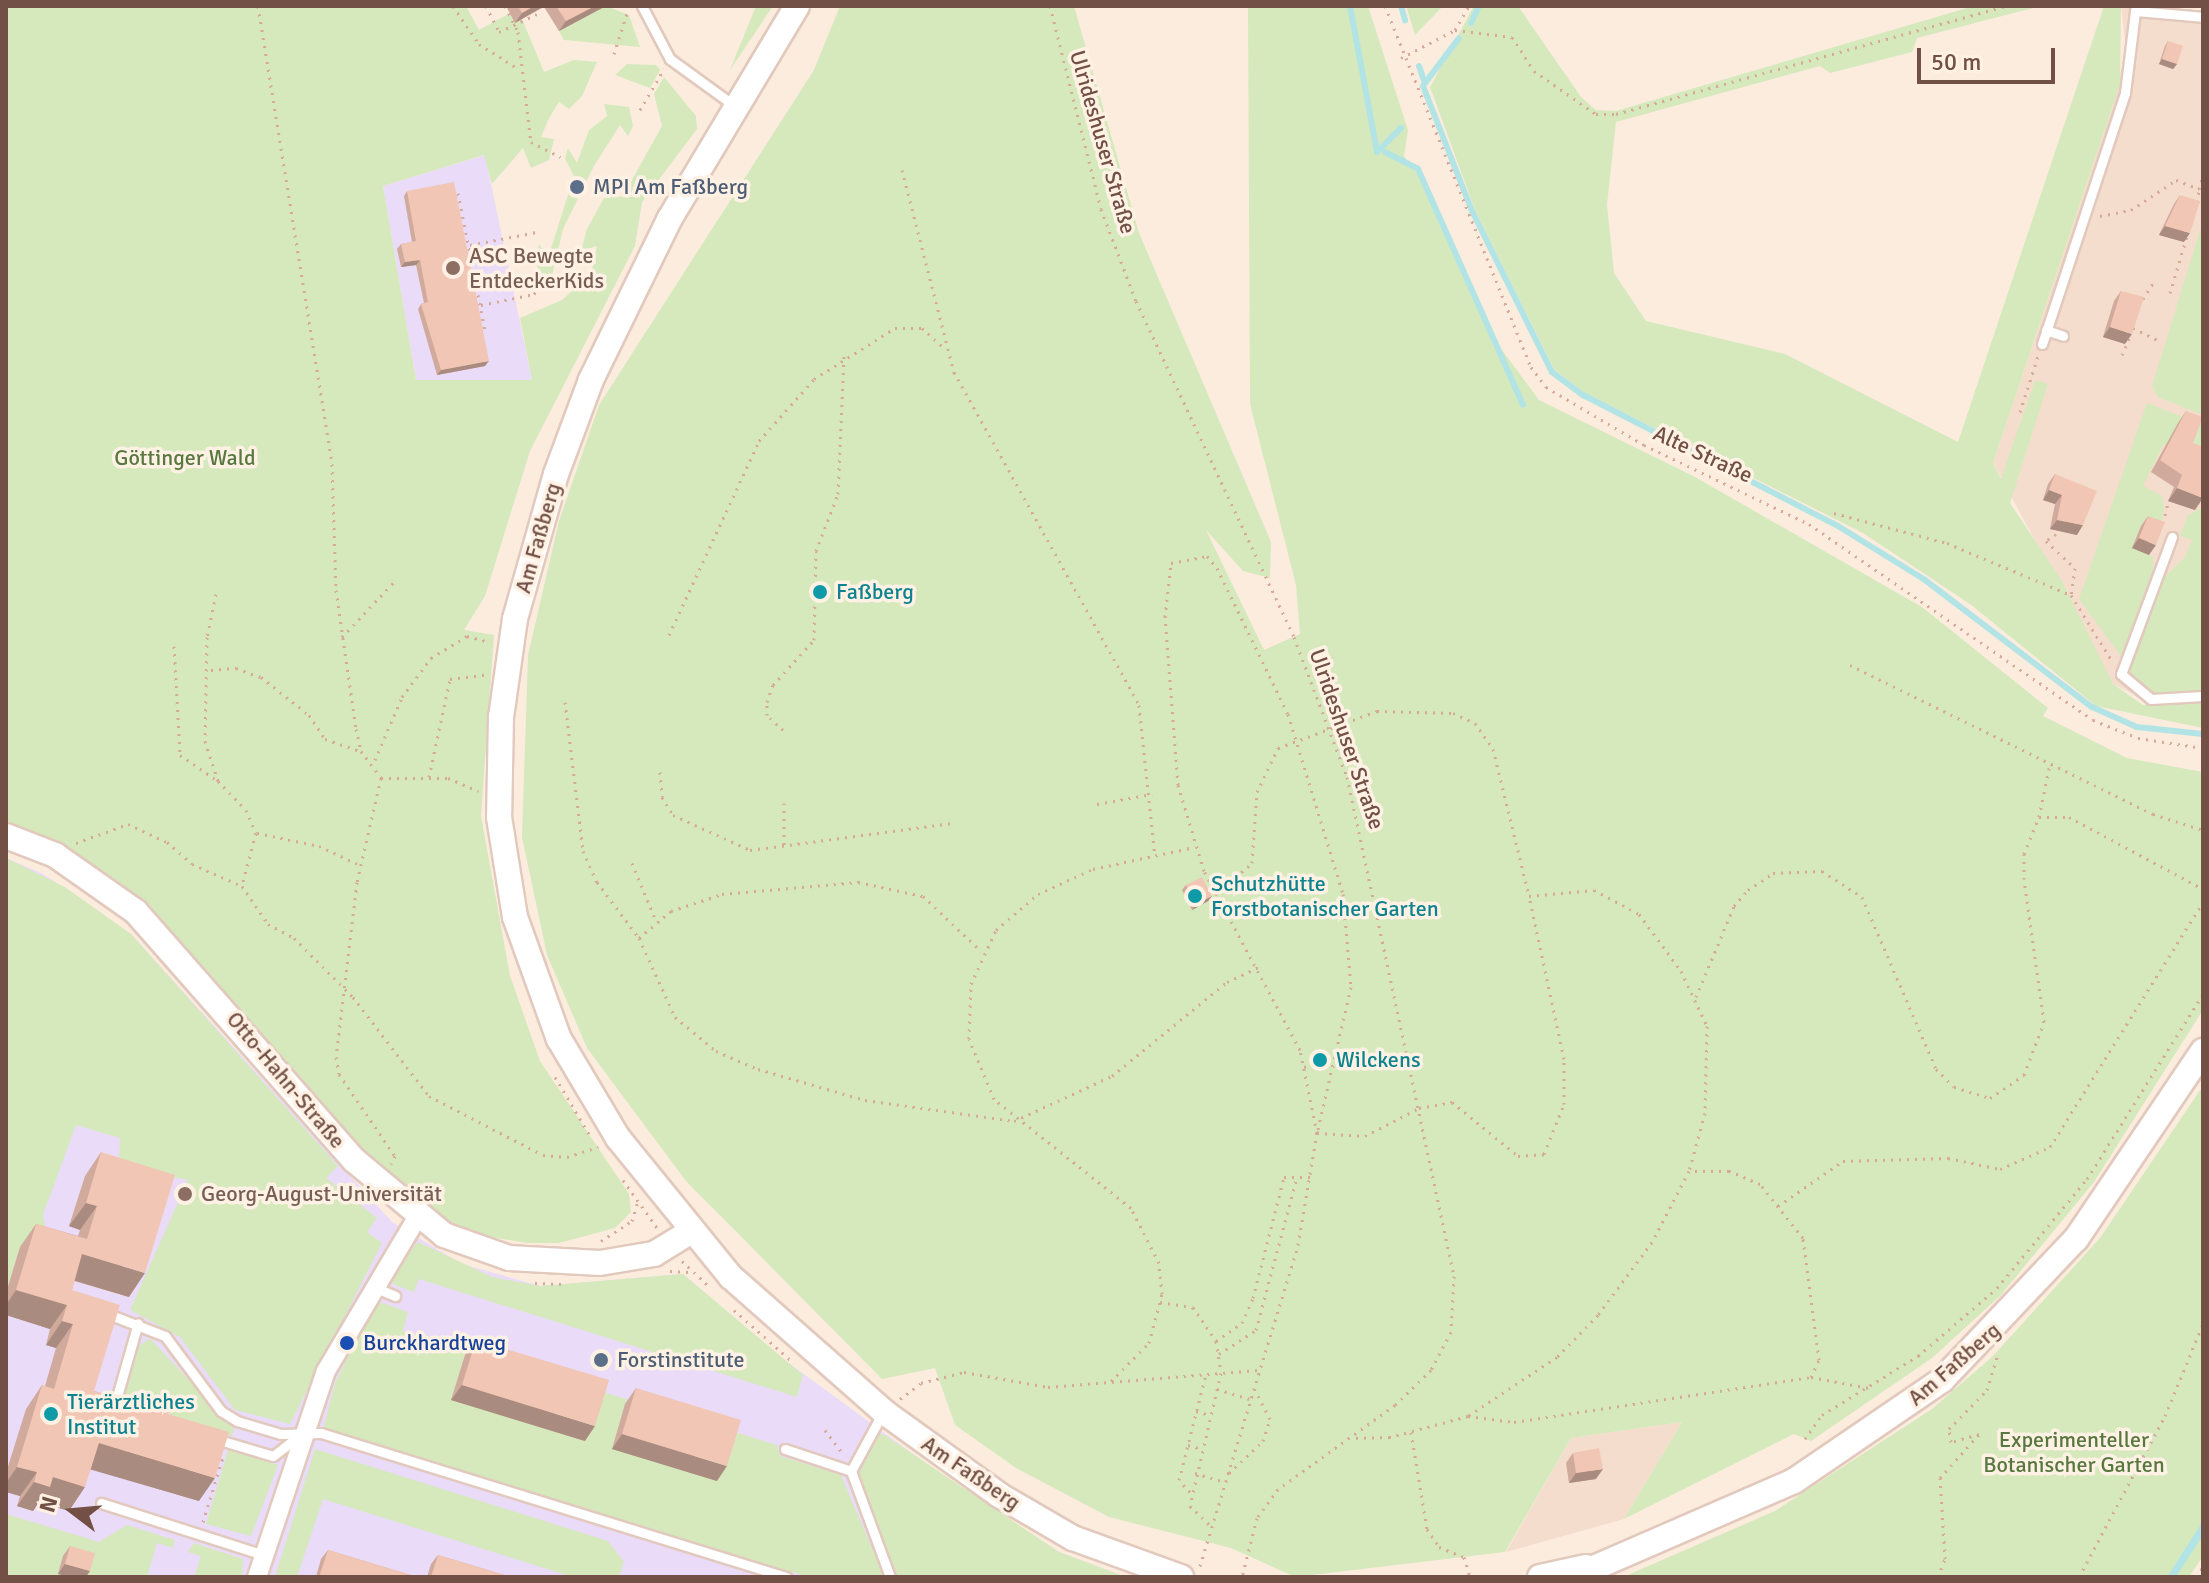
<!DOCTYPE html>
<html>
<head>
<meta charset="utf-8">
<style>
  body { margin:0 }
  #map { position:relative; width:2209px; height:1583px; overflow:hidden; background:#fcecde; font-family:Signika,sans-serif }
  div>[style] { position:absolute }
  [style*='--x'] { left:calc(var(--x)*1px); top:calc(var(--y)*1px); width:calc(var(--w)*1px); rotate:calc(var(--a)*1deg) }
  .residential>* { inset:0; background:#f4ddcc }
  .education>* { inset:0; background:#eadbf8 }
  .green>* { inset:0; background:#d5e9bd }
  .water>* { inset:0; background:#b3e4e5 }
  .stream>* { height:6px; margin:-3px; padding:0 3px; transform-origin:3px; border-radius:3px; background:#b3e4e5 }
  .path>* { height:3px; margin-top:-1.5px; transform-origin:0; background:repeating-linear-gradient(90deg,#d6a999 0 2px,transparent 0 8px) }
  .roads { filter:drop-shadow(2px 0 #e2c9bd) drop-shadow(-2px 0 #e2c9bd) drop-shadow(0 2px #e2c9bd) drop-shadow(0 -2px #e2c9bd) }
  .service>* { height:9px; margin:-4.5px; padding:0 4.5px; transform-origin:4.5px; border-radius:4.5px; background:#fff }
  .minor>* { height:18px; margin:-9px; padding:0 9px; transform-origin:9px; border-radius:9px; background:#fff }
  .tertiary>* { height:24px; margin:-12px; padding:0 12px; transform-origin:12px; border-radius:12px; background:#fff }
  .wall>* { inset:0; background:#d0aa9c }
  .shaded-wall>* { inset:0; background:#a98b7f }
  .building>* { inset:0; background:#f2c6b5 }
  .dots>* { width:22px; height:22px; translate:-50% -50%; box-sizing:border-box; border:4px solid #fff1e4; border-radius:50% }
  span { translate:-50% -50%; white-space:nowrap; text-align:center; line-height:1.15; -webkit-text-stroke:7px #fff1e4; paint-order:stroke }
  .street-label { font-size:22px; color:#725046 }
  .service-label { font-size:22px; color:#4e5e75 }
  .left { translate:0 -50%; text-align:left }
  .education-label { font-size:22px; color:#785e54 }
  .park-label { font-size:22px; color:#57783f }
  .culture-label { font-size:22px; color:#0d838f }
  .transit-label { font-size:22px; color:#164399 }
  .frame { position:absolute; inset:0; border:8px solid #725046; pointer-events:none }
  .north { position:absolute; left:32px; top:1471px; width:80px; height:80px; -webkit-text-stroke:6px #fff1e4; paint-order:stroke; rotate:286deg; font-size:22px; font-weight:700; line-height:32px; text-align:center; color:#725046 }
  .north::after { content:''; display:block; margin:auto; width:28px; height:36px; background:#725046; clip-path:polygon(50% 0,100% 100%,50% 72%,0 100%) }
  .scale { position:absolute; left:1917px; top:48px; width:138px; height:36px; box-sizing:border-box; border:4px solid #725046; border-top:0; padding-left:10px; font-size:24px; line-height:28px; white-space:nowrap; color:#725046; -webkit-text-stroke:6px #fff1e4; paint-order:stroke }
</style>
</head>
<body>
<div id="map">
  <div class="residential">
    <div style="clip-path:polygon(2121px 6px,2203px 12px,2203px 700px,2159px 707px,2113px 684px,1993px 463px,2111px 111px,2126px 50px)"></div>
    <div style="clip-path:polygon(1682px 1422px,1624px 1519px,1506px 1552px,1571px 1438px)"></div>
  </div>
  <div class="education">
    <div style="clip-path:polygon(485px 155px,532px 380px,416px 380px,383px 186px)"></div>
    <div style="clip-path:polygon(6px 858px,43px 874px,131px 934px,392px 1222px,462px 1264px,540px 1286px,683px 1274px,775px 1353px,991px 1511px,1059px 1552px,1126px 1577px,6px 1577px)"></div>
  </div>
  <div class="green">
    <div style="clip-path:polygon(6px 6px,466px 6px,479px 30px,510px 13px,515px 22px,522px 19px,544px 72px,574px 60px,597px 62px,582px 96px,569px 109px,559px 102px,549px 118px,541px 137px,554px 139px,549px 160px,531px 168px,523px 148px,492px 184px,484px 155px,383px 186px,416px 380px,532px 380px,520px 318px,562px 300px,591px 274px,597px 246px,581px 251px,587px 229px,604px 198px,623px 196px,662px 126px,654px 94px,664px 77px,696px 116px,697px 129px,642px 202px,635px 246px,530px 451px,485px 596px,464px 630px,494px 635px,481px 816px,510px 976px,540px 1061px,629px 1194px,631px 1212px,615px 1228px,559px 1243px,527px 1243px,473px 1234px,430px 1212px,356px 1144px,140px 897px,60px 842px,6px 821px)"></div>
    <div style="clip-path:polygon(606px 6px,629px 15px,640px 47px,564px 40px,559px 31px)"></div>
    <div style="clip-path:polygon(756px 6px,773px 6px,730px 70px)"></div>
    <div style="clip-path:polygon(840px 6px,1074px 6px,1139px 233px,1271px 542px,1270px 578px,1243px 571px,1206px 530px,1264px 650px,1300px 634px,1296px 585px,1250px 404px,1248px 6px,1368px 6px,1408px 130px,1404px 156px,1430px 191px,1490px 334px,1539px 400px,1695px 477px,1922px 607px,2048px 708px,2043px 716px,2127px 758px,2203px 772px,2203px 1010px,2094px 1182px,2000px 1296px,1932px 1358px,1811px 1441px,1794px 1434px,1624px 1519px,1682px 1422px,1571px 1438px,1505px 1552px,1295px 1577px,1231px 1548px,1109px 1517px,1016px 1468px,955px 1425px,935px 1368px,882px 1379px,686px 1181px,587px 1048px,547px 955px,522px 837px,528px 655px,559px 521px,599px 405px,814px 70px)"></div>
    <div style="clip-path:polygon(1406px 6px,1443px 6px,1415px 35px)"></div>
    <div style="clip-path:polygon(1474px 6px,1518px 6px,1581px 97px,1596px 110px,1616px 111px,1974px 6px,2041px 6px,1917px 38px,1912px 52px,1830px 73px,1820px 66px,1616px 122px,1607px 205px,1614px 273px,1646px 321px,1785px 354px,1958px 442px,2104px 6px,2121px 6px,2120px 84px,1993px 463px,2001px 479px,2035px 380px,2048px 384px,2010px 503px,2062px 581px,2113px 684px,2143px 705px,2203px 700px,2203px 728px,2096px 706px,1970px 604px,1863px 533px,1585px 393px,1554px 369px,1475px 210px,1430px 87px)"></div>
    <div style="clip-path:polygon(627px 64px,656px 65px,660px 70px,650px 88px,615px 75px)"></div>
    <div style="clip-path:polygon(604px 104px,629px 107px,633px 126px,628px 136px,620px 125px,594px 166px,563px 229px,552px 276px,542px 275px,535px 262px,539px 244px,548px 258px,574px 176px,565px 159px,568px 148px,577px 163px,589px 130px,607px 116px)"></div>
    <div style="clip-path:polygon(2203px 221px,2203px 415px,2158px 397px,2152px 386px)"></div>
    <div style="clip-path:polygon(2147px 403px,2203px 425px,2203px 450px,2163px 445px,2143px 486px,2162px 496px,2164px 509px,2160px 532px,2133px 548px,2153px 557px,2153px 576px,2121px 656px,2079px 599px)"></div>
    <div style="clip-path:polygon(2203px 507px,2203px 692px,2149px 694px,2129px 679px,2128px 664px,2160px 582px,2185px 557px,2192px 540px,2180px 536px,2188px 515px)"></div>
    <div style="clip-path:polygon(6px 858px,65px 887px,131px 934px,338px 1166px,326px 1178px,377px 1218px,367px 1232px,382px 1243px,290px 1424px,235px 1410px,180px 1337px,130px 1310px,188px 1180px,119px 1168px,120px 1138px,76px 1125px,43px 1215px,52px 1257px,20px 1248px,6px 1293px)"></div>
    <div style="clip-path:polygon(2203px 1086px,2203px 1556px,2189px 1577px,1623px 1577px,1775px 1511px,1932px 1409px,1993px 1356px,2100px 1238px)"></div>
    <div style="clip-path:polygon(418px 1242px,492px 1277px,540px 1286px,683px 1274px,803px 1375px,797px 1397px,419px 1279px,414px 1292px,395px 1285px,389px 1278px)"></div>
    <div style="clip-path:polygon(383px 1303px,408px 1312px,403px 1331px,777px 1445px,780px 1456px,841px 1475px,884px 1577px,808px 1577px,323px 1430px,335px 1383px,375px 1304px)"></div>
    <div style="clip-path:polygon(150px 1338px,234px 1429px,232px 1436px,124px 1399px,139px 1346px)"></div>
    <div style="clip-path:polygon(883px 1434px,1059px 1552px,1126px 1577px,898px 1577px,859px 1475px,874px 1436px)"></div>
    <div style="clip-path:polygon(315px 1449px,608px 1541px,624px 1562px,619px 1577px,573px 1577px,323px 1499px,297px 1577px,275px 1577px)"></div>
    <div style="clip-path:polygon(228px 1450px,278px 1465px,251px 1536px,206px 1524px)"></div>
    <div style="clip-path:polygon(6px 1514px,99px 1542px,127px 1525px,175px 1540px,173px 1548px,157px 1543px,147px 1577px,6px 1577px)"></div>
    <div style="clip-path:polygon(194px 1543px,243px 1559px,242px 1577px,194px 1577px,201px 1556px,188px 1552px)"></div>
  </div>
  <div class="water">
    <div style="clip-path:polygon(2203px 1521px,2203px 1535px,2176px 1577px,2167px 1577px)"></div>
  </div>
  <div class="stream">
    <div style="--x:1350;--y:6;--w:148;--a:79.5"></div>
    <div style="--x:1377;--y:152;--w:34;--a:-45"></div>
    <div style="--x:1401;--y:6;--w:15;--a:74"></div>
    <div style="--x:1471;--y:23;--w:19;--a:-65"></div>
    <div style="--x:1419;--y:66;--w:18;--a:71"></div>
    <div style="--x:1425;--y:83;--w:56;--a:-52.9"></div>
    <div style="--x:1423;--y:86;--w:134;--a:68.6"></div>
    <div style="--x:1472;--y:211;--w:180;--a:63.6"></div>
    <div style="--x:1552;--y:372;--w:39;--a:37"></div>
    <div style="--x:1583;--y:395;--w:287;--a:27.2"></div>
    <div style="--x:1838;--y:526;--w:102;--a:31.8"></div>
    <div style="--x:1925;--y:580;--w:210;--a:37.3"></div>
    <div style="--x:2092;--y:707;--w:49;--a:24"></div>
    <div style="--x:2137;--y:727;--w:66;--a:6.1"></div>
    <div style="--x:1385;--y:152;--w:37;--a:27"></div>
    <div style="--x:1418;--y:169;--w:258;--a:66"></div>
  </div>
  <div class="path">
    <div style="--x:258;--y:6;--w:464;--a:80.8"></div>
    <div style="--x:332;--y:464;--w:126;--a:88.2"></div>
    <div style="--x:336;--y:590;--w:140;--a:81.8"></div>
    <div style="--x:356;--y:729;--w:23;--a:77"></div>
    <div style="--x:361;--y:751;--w:34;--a:53"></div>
    <div style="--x:381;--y:778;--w:107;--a:103"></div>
    <div style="--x:357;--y:882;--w:176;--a:96.8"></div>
    <div style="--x:336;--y:1057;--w:17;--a:80"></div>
    <div style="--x:339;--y:1074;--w:99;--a:55.7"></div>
    <div style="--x:395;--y:1156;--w:9;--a:117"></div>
    <div style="--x:453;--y:6;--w:46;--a:55.6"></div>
    <div style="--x:479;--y:44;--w:47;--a:32"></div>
    <div style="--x:486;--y:6;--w:29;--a:63"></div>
    <div style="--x:499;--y:32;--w:44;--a:-25.4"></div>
    <div style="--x:505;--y:6;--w:29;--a:63"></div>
    <div style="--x:518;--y:32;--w:111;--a:83.3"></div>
    <div style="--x:531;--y:142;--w:33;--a:27"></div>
    <div style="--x:1050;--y:6;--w:209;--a:75.9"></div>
    <div style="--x:1101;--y:209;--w:98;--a:69.2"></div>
    <div style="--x:1136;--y:301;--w:371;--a:64.8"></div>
    <div style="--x:1294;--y:637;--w:150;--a:69.3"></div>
    <div style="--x:1347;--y:777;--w:510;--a:77.9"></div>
    <div style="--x:1454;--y:1276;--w:56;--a:93.1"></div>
    <div style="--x:1451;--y:1332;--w:43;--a:117.8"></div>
    <div style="--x:1431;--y:1370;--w:50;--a:135.8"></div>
    <div style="--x:1395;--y:1405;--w:144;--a:144.3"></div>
    <div style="--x:1278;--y:1489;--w:36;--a:126"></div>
    <div style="--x:1257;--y:1518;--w:61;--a:104.3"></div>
    <div style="--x:1385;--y:6;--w:389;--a:68"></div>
    <div style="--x:1531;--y:367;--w:25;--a:53"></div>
    <div style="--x:1546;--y:387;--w:114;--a:30.6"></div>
    <div style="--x:1644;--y:445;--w:183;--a:25.6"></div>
    <div style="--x:1809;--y:524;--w:345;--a:34.6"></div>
    <div style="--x:2093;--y:720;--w:48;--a:21.8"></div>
    <div style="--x:2138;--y:738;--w:66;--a:8.7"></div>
    <div style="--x:1455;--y:30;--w:57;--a:7"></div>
    <div style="--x:1512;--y:37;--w:40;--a:57.1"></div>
    <div style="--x:1534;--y:71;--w:75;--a:34.7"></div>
    <div style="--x:1596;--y:114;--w:20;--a:0"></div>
    <div style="--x:1616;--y:114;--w:404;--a:-15.5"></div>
    <div style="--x:614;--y:54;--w:46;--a:-72.3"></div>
    <div style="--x:1401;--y:58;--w:61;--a:-27.4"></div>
    <div style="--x:1455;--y:30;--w:28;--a:-60"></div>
    <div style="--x:640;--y:110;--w:48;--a:-59.7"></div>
    <div style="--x:902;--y:170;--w:209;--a:75.6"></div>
    <div style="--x:954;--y:372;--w:381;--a:60.9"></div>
    <div style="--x:1139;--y:705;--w:152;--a:84"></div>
    <div style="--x:458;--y:193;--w:140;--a:78.9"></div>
    <div style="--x:2198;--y:202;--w:13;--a:-86"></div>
    <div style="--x:2100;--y:216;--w:32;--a:-11"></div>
    <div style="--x:2131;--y:210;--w:54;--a:-33.7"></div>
    <div style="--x:2176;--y:180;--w:25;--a:21"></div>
    <div style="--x:2199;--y:189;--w:14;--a:-73"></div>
    <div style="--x:470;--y:245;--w:68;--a:-11"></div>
    <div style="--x:2170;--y:293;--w:59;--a:-73.4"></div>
    <div style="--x:2143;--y:299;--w:19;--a:-58"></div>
    <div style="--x:481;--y:305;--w:54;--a:-11.7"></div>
    <div style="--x:534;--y:294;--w:14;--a:-51"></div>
    <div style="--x:2133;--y:328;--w:30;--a:26"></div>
    <div style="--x:2122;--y:355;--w:24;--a:-66"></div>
    <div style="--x:2020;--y:412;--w:59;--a:-72.2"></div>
    <div style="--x:1834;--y:513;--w:117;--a:14.9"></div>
    <div style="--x:1947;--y:543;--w:134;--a:22.8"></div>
    <div style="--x:2071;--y:595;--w:78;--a:58.2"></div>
    <div style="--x:2163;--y:523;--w:21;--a:-76"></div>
    <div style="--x:2056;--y:534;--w:12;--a:145"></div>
    <div style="--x:2046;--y:541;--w:40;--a:43"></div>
    <div style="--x:2075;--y:568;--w:27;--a:98"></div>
    <div style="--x:216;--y:594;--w:44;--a:101.8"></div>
    <div style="--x:207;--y:637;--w:104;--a:91.1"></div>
    <div style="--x:205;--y:741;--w:42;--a:72"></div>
    <div style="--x:218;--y:781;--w:40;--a:46"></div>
    <div style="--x:246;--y:810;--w:25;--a:67"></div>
    <div style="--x:256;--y:833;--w:54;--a:105.1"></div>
    <div style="--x:669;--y:635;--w:214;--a:-65.1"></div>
    <div style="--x:759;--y:441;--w:83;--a:-48.4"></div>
    <div style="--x:814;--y:379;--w:96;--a:-32.2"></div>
    <div style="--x:895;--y:328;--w:27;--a:0"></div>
    <div style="--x:922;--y:328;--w:31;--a:42"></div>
    <div style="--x:342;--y:637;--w:76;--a:-46.6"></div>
    <div style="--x:174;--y:646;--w:109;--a:86.8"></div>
    <div style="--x:180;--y:755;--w:46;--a:34.4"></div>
    <div style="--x:1850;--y:665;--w:338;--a:26.2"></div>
    <div style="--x:2153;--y:814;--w:52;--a:17.7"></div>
    <div style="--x:211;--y:670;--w:25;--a:-5"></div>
    <div style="--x:236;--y:668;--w:27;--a:20"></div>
    <div style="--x:261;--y:677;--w:61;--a:38.4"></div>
    <div style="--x:309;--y:715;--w:29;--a:56"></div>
    <div style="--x:325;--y:739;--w:36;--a:19"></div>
    <div style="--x:565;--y:702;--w:150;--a:83.1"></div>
    <div style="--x:583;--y:851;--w:34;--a:66"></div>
    <div style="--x:597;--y:882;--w:70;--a:53.1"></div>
    <div style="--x:639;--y:938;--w:87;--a:65.5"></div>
    <div style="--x:675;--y:1017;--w:53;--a:39.7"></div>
    <div style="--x:716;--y:1051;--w:46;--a:23.2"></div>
    <div style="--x:758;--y:1069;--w:111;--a:16.2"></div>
    <div style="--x:865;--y:1100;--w:150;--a:8"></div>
    <div style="--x:1014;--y:1121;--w:108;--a:-24.7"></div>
    <div style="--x:1112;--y:1076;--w:149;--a:-39.3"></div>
    <div style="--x:1227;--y:982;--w:35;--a:-25"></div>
    <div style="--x:783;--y:730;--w:22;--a:-137"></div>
    <div style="--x:767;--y:715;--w:13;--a:-90"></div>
    <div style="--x:767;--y:702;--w:18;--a:-71"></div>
    <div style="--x:773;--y:685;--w:61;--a:-47.7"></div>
    <div style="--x:814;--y:640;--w:89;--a:-88.7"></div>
    <div style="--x:816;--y:551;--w:61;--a:-68.9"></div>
    <div style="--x:838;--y:494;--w:138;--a:-87.5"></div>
    <div style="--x:375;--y:760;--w:69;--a:-66.8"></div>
    <div style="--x:402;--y:697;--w:49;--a:-53.4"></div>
    <div style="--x:431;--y:658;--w:42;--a:-31.4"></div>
    <div style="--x:467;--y:636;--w:24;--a:15"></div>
    <div style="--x:660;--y:772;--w:25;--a:85"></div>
    <div style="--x:662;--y:797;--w:21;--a:59"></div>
    <div style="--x:673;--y:815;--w:85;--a:24.4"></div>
    <div style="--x:750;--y:850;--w:204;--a:-7.6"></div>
    <div style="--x:429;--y:777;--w:100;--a:-77.9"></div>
    <div style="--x:450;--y:679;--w:35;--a:-7"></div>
    <div style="--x:381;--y:778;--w:67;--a:0"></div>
    <div style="--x:448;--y:778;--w:33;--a:23"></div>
    <div style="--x:784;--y:803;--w:43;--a:90"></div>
    <div style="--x:1097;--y:804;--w:56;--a:-10.3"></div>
    <div style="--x:2039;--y:817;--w:54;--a:-78.3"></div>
    <div style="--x:257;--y:833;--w:63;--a:11.8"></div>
    <div style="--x:319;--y:846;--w:45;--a:24.9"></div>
    <div style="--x:76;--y:843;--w:55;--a:-20.1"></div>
    <div style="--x:128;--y:824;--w:43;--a:24.8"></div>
    <div style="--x:167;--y:842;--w:33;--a:41"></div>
    <div style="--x:192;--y:864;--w:55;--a:23.7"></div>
    <div style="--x:242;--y:886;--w:46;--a:55.6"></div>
    <div style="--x:268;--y:924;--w:30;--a:28"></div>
    <div style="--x:294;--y:938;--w:83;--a:45"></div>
    <div style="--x:353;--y:997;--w:125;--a:52.5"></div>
    <div style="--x:429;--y:1096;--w:128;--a:27.4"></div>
    <div style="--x:543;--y:1155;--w:24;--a:5"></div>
    <div style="--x:567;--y:1157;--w:33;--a:-18"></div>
    <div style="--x:632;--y:863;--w:63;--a:67.5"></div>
    <div style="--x:1217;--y:893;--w:46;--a:-40.6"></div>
    <div style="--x:1252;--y:863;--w:71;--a:-86"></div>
    <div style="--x:1257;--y:792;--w:49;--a:-64.5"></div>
    <div style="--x:1278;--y:748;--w:106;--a:-20.5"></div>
    <div style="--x:1377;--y:711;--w:76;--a:1.5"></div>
    <div style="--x:1453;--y:713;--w:24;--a:24"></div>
    <div style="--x:1475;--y:723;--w:32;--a:55"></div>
    <div style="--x:1493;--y:749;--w:151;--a:76.2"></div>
    <div style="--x:1529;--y:896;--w:65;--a:-5.3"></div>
    <div style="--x:1594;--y:890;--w:51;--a:28.1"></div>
    <div style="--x:1639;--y:914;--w:71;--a:53.6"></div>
    <div style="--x:1681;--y:971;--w:61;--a:64.7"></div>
    <div style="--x:1707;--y:1026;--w:87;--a:91.3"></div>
    <div style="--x:1705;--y:1113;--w:60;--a:105.4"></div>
    <div style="--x:1689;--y:1171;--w:80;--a:117.5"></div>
    <div style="--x:1652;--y:1242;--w:91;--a:126.5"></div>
    <div style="--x:1598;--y:1315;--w:59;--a:134.3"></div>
    <div style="--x:1557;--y:1357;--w:107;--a:146.5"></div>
    <div style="--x:1468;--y:1416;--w:81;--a:164.9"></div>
    <div style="--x:1390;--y:1437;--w:40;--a:178.6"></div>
    <div style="--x:639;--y:938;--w:42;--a:-40.2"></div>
    <div style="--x:671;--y:911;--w:54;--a:-18.4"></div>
    <div style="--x:722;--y:894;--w:137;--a:-5"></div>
    <div style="--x:858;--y:882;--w:66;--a:12.2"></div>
    <div style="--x:923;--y:896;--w:80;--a:43.5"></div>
    <div style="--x:1696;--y:997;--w:99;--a:-67.3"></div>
    <div style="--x:1734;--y:906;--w:21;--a:-49"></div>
    <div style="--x:1748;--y:890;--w:30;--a:-34"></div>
    <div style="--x:1773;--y:873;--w:49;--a:-2.3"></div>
    <div style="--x:1822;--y:871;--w:48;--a:33"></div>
    <div style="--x:1862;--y:897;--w:187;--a:66.7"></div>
    <div style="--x:1936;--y:1069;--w:25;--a:45"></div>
    <div style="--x:1954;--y:1087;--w:38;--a:17"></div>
    <div style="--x:1990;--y:1098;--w:41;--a:-34.1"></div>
    <div style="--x:2024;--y:1075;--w:57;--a:-69.3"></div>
    <div style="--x:2044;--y:1022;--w:144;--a:-98"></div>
    <div style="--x:2024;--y:879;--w:25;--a:-90"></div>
    <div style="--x:2024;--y:854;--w:40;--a:-68"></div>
    <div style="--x:2039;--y:817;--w:30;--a:0"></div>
    <div style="--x:2069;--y:817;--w:152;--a:28.2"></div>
    <div style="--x:1304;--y:1067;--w:34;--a:-14"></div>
    <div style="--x:555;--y:1077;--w:72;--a:59.2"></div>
    <div style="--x:623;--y:1180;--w:60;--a:54.5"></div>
    <div style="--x:1778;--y:1206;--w:79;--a:-34.7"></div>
    <div style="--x:1843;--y:1161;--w:105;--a:-1.6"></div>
    <div style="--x:1948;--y:1158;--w:53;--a:11.9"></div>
    <div style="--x:2000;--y:1169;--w:55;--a:-23.7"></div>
    <div style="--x:2050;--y:1147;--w:289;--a:-58"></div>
    <div style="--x:601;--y:1241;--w:37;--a:-33"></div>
    <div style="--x:632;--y:1221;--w:21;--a:-73"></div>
    <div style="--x:682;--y:1261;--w:40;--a:43"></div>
    <div style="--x:670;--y:1271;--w:20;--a:3"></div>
    <div style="--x:535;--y:1283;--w:29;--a:2"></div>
    <div style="--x:1160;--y:1302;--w:33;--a:9"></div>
    <div style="--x:1193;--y:1307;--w:41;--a:55.9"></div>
    <div style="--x:1216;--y:1341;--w:32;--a:81"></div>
    <div style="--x:1221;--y:1373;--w:137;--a:103.1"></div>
    <div style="--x:1190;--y:1506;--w:28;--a:44"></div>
    <div style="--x:734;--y:1310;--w:80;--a:41.5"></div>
    <div style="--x:1216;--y:1341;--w:32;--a:-35"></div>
    <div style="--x:1242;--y:1323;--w:27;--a:-66"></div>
    <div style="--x:1253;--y:1298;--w:125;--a:-75.6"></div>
    <div style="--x:1284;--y:1177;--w:28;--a:0"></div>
    <div style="--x:1219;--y:1354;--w:44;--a:-33"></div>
    <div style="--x:1256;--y:1330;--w:158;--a:-75"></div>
    <div style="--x:1811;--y:1377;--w:59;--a:10.7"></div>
    <div style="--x:1111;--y:1381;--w:54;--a:-45"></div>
    <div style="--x:1149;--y:1343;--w:51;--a:-75.1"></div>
    <div style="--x:1162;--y:1294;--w:31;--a:-96"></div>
    <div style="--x:1159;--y:1263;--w:62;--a:-117"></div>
    <div style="--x:1131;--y:1208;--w:175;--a:-141.5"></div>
    <div style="--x:994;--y:1099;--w:65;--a:-112.6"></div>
    <div style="--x:969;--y:1039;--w:55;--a:-87.9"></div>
    <div style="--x:971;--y:984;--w:60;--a:-65.2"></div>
    <div style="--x:996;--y:930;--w:55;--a:-40.6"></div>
    <div style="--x:1038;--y:894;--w:60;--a:-24.4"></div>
    <div style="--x:1093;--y:869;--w:104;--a:-12.2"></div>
    <div style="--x:1217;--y:1389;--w:34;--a:17"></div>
    <div style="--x:900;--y:1399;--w:26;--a:-37"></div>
    <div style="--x:921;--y:1383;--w:44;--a:-14.3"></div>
    <div style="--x:964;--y:1372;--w:85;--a:10.1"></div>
    <div style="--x:1048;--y:1387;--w:211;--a:-4.6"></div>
    <div style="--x:1196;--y:1411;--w:15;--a:16"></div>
    <div style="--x:1468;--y:1416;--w:46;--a:7.4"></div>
    <div style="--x:1514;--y:1422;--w:300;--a:-8.6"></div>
    <div style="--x:1811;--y:1377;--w:19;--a:-65"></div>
    <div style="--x:1819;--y:1360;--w:123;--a:-97.5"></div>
    <div style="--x:1803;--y:1238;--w:69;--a:-128.5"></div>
    <div style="--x:1760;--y:1184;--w:34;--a:-157"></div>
    <div style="--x:1729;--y:1171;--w:39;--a:180"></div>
    <div style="--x:825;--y:1430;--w:30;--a:53"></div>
    <div style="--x:1411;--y:1432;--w:98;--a:80.6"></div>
    <div style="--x:1427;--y:1529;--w:22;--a:56"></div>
    <div style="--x:1439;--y:1547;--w:27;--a:22"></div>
    <div style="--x:1464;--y:1557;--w:21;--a:73"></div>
    <div style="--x:1805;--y:1439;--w:29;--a:-55"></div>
    <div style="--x:1822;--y:1415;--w:113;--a:-31.6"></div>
    <div style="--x:1918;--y:1356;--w:104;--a:-40.7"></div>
    <div style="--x:1997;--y:1288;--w:141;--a:-50.5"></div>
    <div style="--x:2087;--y:1179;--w:218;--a:-57.9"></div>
    <div style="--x:1188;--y:1445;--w:15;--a:16"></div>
    <div style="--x:1195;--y:1473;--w:31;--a:17"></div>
    <div style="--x:1229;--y:1473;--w:47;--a:-43.3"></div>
    <div style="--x:1263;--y:1441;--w:23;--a:-72"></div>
    <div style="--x:1270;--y:1419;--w:35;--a:-117"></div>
    <div style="--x:1190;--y:1492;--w:16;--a:-133"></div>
    <div style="--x:1179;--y:1480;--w:109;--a:-75.7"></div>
    <div style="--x:203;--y:1522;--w:68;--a:-72.9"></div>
    <div style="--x:1200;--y:1566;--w:336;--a:-73"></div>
    <div style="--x:1298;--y:1245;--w:114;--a:-80.4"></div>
    <div style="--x:1317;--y:1133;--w:85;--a:-101.6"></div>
    <div style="--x:1300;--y:1050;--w:203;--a:-118.2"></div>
    <div style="--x:1204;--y:871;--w:90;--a:-106.8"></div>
    <div style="--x:1178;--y:785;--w:169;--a:-94.4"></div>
    <div style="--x:1165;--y:617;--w:54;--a:-83.7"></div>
    <div style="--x:1171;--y:563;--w:37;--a:-11"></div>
    <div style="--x:1207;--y:556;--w:16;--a:50"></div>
    <div style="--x:1217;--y:568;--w:162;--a:64.1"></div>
    <div style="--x:1288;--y:714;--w:188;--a:73"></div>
    <div style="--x:1343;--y:894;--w:93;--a:85.1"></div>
    <div style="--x:1351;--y:987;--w:150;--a:103.1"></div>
    <div style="--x:1317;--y:1133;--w:48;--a:3.6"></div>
    <div style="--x:1365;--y:1136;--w:61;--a:-27.4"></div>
    <div style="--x:1419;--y:1108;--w:34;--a:-10"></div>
    <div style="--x:1452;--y:1102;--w:85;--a:39.3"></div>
    <div style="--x:1518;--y:1156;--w:26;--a:-4"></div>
    <div style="--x:1544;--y:1154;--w:54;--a:-68.2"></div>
    <div style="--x:1564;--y:1104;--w:45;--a:-90"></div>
    <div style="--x:1564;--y:1059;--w:167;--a:-102.1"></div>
    <div style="--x:1938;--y:1577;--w:19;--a:-69"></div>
    <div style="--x:1945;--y:1559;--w:81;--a:-93.5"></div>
    <div style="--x:1940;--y:1478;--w:59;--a:-48.4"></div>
    <div style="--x:1979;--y:1434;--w:29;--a:164"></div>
    <div style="--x:1951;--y:1442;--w:13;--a:-99"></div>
    <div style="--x:1949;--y:1429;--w:54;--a:-45.7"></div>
    <div style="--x:1987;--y:1390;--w:39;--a:-73"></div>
    <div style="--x:2079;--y:1577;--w:183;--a:-61.9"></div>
    <div style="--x:2165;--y:1416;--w:100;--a:-67.6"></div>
    <div style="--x:2196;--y:1577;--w:12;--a:-55"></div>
  </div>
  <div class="roads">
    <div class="service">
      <div style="--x:642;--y:6;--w:60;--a:62.2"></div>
      <div style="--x:670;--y:59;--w:82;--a:36"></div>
      <div style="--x:2046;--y:330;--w:18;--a:19"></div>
      <div style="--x:2042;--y:344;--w:264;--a:-71.7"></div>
      <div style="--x:2125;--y:93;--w:83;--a:-83"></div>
      <div style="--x:2135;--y:11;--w:68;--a:5"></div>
      <div style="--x:2172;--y:537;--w:146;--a:110.4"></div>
      <div style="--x:2121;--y:674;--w:39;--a:40"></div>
      <div style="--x:2151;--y:699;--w:52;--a:-3.3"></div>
      <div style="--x:374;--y:1287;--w:23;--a:23"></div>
      <div style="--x:108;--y:1314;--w:61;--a:21.1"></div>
      <div style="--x:165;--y:1336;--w:94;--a:53.3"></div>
      <div style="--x:221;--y:1411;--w:19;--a:32"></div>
      <div style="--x:237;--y:1421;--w:46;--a:16.5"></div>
      <div style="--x:281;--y:1434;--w:40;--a:-1.4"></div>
      <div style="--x:321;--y:1433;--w:487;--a:17.2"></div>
      <div style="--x:114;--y:1407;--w:87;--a:-74.1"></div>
      <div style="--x:882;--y:1414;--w:65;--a:118.5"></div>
      <div style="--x:851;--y:1471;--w:113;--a:69.8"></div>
      <div style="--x:216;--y:1439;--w:59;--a:16.6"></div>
      <div style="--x:273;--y:1456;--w:36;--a:-38"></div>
      <div style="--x:785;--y:1449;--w:70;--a:18.4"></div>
      <div style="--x:101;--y:1503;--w:171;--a:17.7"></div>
    </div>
    <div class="minor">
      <div style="--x:257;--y:1577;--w:217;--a:-71.5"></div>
      <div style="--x:326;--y:1371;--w:178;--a:-59.3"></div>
    </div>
    <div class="tertiary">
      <div style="--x:797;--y:6;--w:249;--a:120.9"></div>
      <div style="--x:669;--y:220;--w:178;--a:116"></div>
      <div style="--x:591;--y:380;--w:100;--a:110.4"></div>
      <div style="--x:556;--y:474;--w:151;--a:105.8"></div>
      <div style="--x:515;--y:619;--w:99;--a:98.1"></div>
      <div style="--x:501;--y:717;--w:100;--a:91.1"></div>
      <div style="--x:499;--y:817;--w:101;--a:80.9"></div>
      <div style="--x:515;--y:917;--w:130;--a:70.2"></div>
      <div style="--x:559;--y:1039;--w:115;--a:59.2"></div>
      <div style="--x:618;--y:1138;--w:179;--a:50.9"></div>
      <div style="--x:731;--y:1277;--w:204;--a:41.4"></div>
      <div style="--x:884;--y:1412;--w:142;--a:35.8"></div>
      <div style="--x:999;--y:1495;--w:86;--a:30.2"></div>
      <div style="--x:1073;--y:1538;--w:115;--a:19.9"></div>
      <div style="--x:6;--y:836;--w:53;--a:21.2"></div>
      <div style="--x:55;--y:855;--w:99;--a:35.1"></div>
      <div style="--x:136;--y:912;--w:330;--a:48.7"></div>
      <div style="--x:354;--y:1160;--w:117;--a:39.8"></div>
      <div style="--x:444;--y:1235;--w:69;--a:19.5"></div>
      <div style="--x:509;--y:1258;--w:91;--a:3.1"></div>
      <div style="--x:600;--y:1263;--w:55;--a:-9.5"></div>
      <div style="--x:654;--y:1254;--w:42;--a:-31.4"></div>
      <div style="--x:1540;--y:1577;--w:47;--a:-12.3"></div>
      <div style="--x:1573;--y:1577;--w:241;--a:-23.5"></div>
      <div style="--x:1794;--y:1481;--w:179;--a:-34.3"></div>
      <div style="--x:1942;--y:1380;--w:195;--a:-46.5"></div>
      <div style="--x:2076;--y:1239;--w:227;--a:-56"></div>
    </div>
  </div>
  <div class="wall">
    <div style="clip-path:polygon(506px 6px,606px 6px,559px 31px,544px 7px,515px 23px)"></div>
    <div style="clip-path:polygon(2168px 41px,2177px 64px,2173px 69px,2159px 64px,2165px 46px)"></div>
    <div style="clip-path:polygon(407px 191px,485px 366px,437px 375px,418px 309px,421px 304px,424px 303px,416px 265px,401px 267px,397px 249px,401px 244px,412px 242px,404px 196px)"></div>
    <div style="clip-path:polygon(2180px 195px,2184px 242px,2159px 235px,2174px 204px)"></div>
    <div style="clip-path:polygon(2121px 291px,2125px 344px,2103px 337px,2114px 301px)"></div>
    <div style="clip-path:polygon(2186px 411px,2193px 443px,2195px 510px,2168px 501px,2174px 487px,2151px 472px,2178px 423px)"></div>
    <div style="clip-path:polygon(2055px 474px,2077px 535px,2050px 529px,2055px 504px,2043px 500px,2048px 484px)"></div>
    <div style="clip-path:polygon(2148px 516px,2149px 555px,2132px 548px,2141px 526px)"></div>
    <div style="clip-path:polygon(1186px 885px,1212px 896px,1208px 901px,1192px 910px,1182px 890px)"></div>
    <div style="clip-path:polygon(101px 1152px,129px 1297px,74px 1281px,72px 1290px,94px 1391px,146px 1407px,152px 1399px,168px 1414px,199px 1501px,91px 1469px,69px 1511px,39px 1502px,33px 1511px,17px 1506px,20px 1496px,6px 1492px,6px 1473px,26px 1409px,42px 1385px,45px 1386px,56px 1348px,46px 1345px,50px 1329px,6px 1315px,6px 1293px,20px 1247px,36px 1224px,78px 1236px,80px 1230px,69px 1226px,85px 1176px)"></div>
    <div style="clip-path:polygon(476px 1340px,585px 1441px,451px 1400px,465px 1355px)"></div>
    <div style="clip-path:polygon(636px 1388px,717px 1481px,612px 1449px,625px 1404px)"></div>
    <div style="clip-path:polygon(1573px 1453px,1596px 1479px,1569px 1483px,1566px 1463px)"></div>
    <div style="clip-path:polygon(70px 1546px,90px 1571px,58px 1574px,63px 1556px)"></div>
    <div style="clip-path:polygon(328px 1550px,417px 1577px,316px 1577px,321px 1559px)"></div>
    <div style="clip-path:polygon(438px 1555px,511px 1577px,427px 1577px,431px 1564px)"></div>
  </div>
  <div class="shaded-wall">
    <div style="clip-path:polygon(534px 6px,544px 6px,515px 23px,522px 13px)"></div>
    <div style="clip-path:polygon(595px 6px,606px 6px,559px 31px,566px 21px)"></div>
    <div style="clip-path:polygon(2162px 59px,2177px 64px,2173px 69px,2159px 64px)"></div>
    <div style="clip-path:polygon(2165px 226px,2190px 233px,2184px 242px,2159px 235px)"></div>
    <div style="clip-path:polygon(420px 260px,416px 265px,401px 267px,405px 262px)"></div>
    <div style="clip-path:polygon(2110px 327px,2132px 334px,2125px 344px,2103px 337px)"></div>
    <div style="clip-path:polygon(489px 361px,485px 366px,437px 375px,441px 370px)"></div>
    <div style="clip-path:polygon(2177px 488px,2203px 498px,2195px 510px,2168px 501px)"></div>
    <div style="clip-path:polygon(2049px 490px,2062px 495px,2055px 504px,2043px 500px)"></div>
    <div style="clip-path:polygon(2057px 520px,2083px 525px,2077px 535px,2050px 529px)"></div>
    <div style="clip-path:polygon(2139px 538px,2156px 545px,2149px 555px,2132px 548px)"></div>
    <div style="clip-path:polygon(1212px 896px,1208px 901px,1192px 910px,1195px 905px)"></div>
    <div style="clip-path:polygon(86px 1203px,97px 1206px,80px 1230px,69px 1226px)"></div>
    <div style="clip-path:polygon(82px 1254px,145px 1273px,129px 1297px,66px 1278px)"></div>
    <div style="clip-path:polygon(16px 1290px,67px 1305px,50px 1329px,6px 1315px,6px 1305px)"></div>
    <div style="clip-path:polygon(62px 1321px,73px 1324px,56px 1348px,46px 1345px)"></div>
    <div style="clip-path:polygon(462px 1385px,595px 1426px,585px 1441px,451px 1400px)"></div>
    <div style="clip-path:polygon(622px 1434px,727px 1466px,717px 1481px,612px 1449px)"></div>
    <div style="clip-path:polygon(99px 1443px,215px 1478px,199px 1501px,82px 1467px)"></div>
    <div style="clip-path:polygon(17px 1467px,37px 1472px,20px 1496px,6px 1492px,6px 1483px)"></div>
    <div style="clip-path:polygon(1603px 1469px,1596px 1479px,1569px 1483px,1576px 1473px)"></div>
    <div style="clip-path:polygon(53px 1477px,85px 1487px,69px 1511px,39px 1502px,33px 1511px,17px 1506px,34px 1482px)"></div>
    <div style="clip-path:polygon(65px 1564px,90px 1571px,86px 1577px,68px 1577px,58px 1574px)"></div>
  </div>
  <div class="building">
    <div style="clip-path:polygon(518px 6px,534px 6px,522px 13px)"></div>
    <div style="clip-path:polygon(556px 6px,595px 6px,566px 21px)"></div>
    <div style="clip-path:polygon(2168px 41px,2183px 46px,2177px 64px,2162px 59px)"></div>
    <div style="clip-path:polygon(454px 182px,489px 361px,441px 370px,421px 304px,428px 302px,420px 260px,405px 262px,401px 244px,416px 241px,407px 191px)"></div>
    <div style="clip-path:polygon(2180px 195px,2200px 201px,2190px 233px,2165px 226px)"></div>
    <div style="clip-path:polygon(2121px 291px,2144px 297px,2132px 334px,2110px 327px)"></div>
    <div style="clip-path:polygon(2186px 411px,2203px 417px,2193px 443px,2203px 447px,2203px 498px,2177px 488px,2182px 475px,2160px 460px)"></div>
    <div style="clip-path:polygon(2055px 474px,2097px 491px,2083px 525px,2057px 520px,2062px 495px,2049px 490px)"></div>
    <div style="clip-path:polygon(2148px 516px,2165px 522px,2156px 545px,2139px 538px)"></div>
    <div style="clip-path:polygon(1202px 877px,1212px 896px,1195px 905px,1186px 885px)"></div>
    <div style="clip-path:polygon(101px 1152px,175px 1175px,145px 1273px,82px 1254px,72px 1290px,120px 1305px,94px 1391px,149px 1408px,152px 1399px,171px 1405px,168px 1414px,229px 1432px,215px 1478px,99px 1443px,85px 1487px,53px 1477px,50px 1487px,34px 1482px,37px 1472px,17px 1467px,42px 1385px,54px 1389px,73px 1324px,62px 1321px,67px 1305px,16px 1290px,36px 1224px,87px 1239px,97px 1206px,86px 1203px)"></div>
    <div style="clip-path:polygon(476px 1340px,609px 1380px,595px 1426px,462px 1385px)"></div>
    <div style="clip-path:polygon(636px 1388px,741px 1420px,727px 1466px,622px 1434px)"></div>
    <div style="clip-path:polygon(1599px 1448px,1603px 1469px,1576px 1473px,1573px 1453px)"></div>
    <div style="clip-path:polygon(70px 1546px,95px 1553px,90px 1571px,65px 1564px)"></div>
    <div style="clip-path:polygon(328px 1550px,417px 1577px,319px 1577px)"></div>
    <div style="clip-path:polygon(438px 1555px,511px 1577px,431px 1577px)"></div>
  </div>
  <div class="dots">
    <div style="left:577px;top:187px;background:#5c6f8a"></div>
    <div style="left:453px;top:268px;background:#8d6e63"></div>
    <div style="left:820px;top:592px;background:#0f9aa8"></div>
    <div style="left:1195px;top:896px;background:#0f9aa8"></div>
    <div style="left:1320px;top:1060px;background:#0f9aa8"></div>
    <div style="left:185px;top:1194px;background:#8d6e63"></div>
    <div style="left:347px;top:1343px;background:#1a4fb4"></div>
    <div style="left:601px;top:1360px;background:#5c6f8a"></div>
    <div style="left:51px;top:1414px;background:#0f9aa8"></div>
  </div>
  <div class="street-label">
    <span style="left:1103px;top:142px;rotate:74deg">Ulrideshuser Straße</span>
    <span style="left:1703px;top:454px;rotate:25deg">Alte Straße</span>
    <span style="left:538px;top:538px;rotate:-74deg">Am Faßberg</span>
    <span style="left:1347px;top:739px;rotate:71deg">Ulrideshuser Straße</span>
    <span style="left:286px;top:1080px;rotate:50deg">Otto-Hahn-Straße</span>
    <span style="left:1954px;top:1364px;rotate:-41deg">Am Faßberg</span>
    <span style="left:971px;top:1473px;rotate:34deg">Am Faßberg</span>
  </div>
  <div class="service-label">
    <span class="left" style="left:593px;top:187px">MPI Am Faßberg</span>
    <span class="left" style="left:617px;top:1360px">Forstinstitute</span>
  </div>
  <div class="education-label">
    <span class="left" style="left:469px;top:268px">ASC Bewegte<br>EntdeckerKids</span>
    <span class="left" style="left:201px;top:1194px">Georg-August-Universität</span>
  </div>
  <div class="park-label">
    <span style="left:185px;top:458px">Göttinger Wald</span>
    <span style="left:2074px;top:1452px">Experimenteller<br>Botanischer Garten</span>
  </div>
  <div class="culture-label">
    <span class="left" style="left:836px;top:592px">Faßberg</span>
    <span class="left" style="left:1211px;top:896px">Schutzhütte<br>Forstbotanischer Garten</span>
    <span class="left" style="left:1336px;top:1060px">Wilckens</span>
    <span class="left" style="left:67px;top:1414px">Tierärztliches<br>Institut</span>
  </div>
  <div class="transit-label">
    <span class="left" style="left:363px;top:1343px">Burckhardtweg</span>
  </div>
  <div class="frame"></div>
  <div class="north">N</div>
  <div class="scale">50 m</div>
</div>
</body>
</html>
